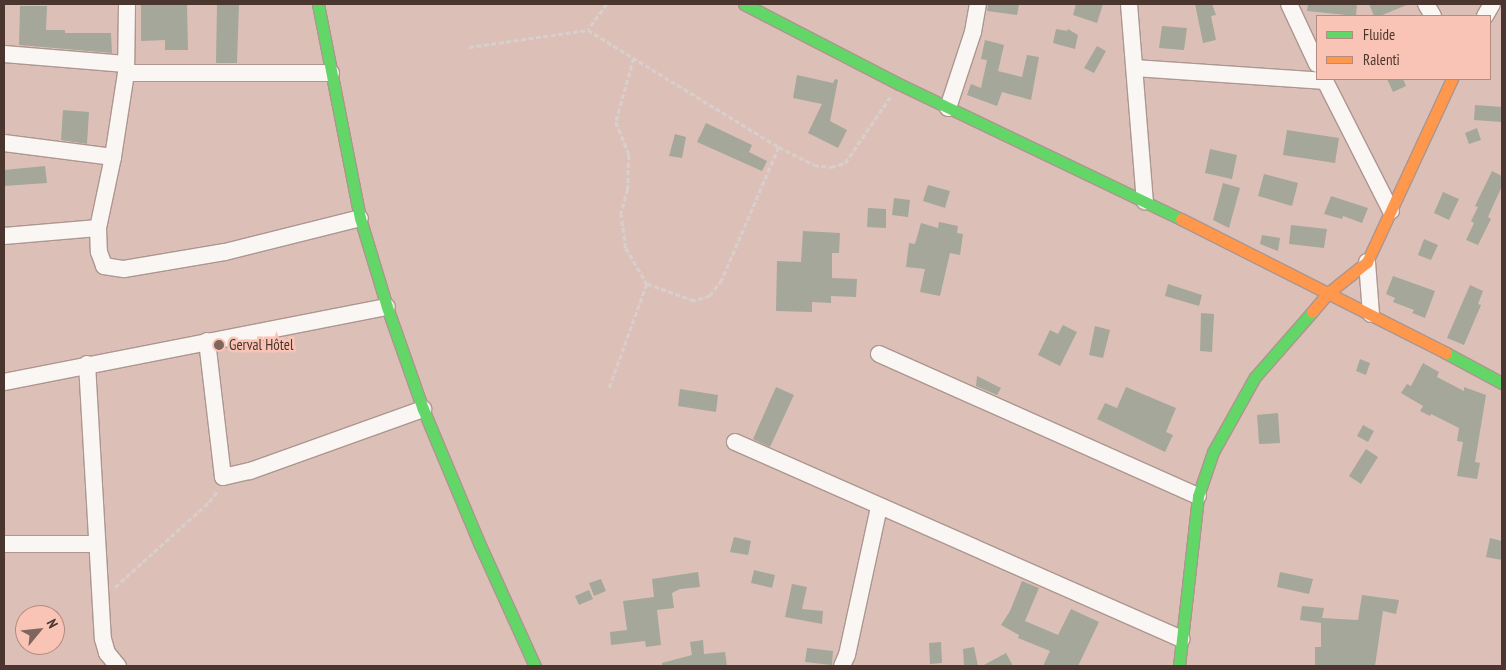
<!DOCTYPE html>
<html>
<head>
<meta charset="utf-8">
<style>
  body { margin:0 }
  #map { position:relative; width:1506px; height:670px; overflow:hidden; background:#dcc0b7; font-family:"PT Sans Narrow",sans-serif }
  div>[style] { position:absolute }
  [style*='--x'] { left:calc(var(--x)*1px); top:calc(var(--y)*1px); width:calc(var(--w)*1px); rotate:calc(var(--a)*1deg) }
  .building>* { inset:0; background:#a4a79a }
  .path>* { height:2.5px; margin-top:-1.25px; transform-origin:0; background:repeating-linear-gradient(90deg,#d8cfcc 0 5px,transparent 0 7.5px) }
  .roads { filter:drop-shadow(1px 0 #ac968f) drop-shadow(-1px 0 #ac968f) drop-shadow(0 1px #ac968f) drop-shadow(0 -1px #ac968f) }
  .street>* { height:16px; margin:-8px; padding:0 8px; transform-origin:8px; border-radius:8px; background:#faf6f4 }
  .fast>* { height:11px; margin:-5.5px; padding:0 5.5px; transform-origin:5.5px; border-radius:5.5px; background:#63d668 }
  .slow>* { height:11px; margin:-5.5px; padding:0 5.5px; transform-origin:5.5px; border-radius:5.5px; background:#ff974d }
  .dots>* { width:14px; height:14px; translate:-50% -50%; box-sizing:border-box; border:2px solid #f9c4b5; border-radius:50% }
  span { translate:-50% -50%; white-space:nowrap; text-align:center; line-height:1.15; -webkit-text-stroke:5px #f9c4b5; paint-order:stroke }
  .poi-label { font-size:15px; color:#4b362f }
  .left { translate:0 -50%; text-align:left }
  .frame { position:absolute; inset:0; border:5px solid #4b362f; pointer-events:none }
  .legend { position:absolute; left:1316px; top:15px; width:175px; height:65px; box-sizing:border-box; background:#f9c4b5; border:1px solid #b38b7f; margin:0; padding:6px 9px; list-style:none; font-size:15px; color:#4b362f }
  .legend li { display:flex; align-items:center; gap:10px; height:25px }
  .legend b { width:25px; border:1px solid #b38b7f }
  .north { position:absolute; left:15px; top:605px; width:50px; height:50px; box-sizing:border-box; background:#f9c4b5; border:1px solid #b38b7f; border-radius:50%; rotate:62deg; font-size:14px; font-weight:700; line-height:20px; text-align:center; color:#4b362f }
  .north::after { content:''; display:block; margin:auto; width:18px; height:22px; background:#7e665f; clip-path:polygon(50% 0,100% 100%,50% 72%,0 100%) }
</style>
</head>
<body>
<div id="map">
  <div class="building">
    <div style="clip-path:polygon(141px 4px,187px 4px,188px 50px,165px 50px,165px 40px,141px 41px)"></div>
    <div style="clip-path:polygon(217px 4px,239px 4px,237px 63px,216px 63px)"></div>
    <div style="clip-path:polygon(988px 4px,1019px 4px,1017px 15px,987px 11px)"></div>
    <div style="clip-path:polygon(1076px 4px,1103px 4px,1097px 23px,1073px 15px)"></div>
    <div style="clip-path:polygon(1195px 4px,1212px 4px,1216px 15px,1211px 16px,1216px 40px,1203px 43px)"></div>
    <div style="clip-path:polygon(1308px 4px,1357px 4px,1356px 16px,1307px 11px)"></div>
    <div style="clip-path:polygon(1369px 4px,1409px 4px,1380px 16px,1374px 16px)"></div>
    <div style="clip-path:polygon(20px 6px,47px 6px,46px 30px,65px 30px,65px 33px,111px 33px,112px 53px,19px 45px)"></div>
    <div style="clip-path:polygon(1162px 26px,1187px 28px,1184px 50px,1159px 48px)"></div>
    <div style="clip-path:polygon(1056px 29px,1067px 31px,1068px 29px,1078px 35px,1075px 49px,1053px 43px)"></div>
    <div style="clip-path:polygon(985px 40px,1004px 45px,998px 71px,1022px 77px,1027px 55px,1039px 57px,1031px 100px,1002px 92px,997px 106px,967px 95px,971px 84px,981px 88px,987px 60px,981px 59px)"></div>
    <div style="clip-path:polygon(1097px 46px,1106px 51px,1094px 73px,1084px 68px)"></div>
    <div style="clip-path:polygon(797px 75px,833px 83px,835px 79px,838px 80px,830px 121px,847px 130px,838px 148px,808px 133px,822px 104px,793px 98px)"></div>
    <div style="clip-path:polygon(1387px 79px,1403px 79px,1406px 86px,1393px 92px)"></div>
    <div style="clip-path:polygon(1475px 105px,1502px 107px,1502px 122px,1474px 120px)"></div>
    <div style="clip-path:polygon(63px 110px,89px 112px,87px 144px,61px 140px)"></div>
    <div style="clip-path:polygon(706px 123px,752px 145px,749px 152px,767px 161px,762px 171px,697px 142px)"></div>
    <div style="clip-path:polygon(1477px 128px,1481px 140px,1469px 144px,1465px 133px)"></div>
    <div style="clip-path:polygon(1287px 130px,1339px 138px,1335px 163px,1283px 155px)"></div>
    <div style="clip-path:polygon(675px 134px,686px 137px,682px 158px,669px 156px)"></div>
    <div style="clip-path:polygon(1210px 149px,1237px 155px,1232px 179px,1205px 173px)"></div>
    <div style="clip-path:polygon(45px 166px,47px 183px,4px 186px,4px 170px)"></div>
    <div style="clip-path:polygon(1492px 171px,1502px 176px,1502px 186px,1488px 217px,1491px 219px,1478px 245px,1466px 240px,1474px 223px,1471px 221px,1478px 207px,1475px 206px)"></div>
    <div style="clip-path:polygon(1264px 174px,1298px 183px,1292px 206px,1258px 196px)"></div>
    <div style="clip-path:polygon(1223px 183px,1240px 188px,1229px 228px,1213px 220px)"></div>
    <div style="clip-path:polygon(928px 185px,950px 191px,945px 208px,923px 201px)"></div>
    <div style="clip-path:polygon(1443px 192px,1459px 199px,1449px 220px,1434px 213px)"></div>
    <div style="clip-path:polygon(1331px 196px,1368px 208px,1362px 223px,1343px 216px,1342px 219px,1324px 214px)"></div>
    <div style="clip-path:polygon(894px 198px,910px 200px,908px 217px,892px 215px)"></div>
    <div style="clip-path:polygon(868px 208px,886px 209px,886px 228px,867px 227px)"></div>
    <div style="clip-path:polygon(939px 222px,958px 226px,957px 233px,963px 234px,960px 255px,950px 253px,940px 296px,920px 292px,925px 269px,906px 267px,909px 243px,915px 244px,921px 223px,938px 228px)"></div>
    <div style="clip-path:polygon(1291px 225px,1327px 229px,1324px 248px,1289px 244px)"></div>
    <div style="clip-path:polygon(803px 231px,840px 233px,839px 253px,832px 253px,832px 278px,857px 279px,856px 297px,831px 296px,831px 303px,812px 302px,812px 312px,776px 311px,777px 261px,801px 262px)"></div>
    <div style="clip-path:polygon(1262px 235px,1280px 238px,1278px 251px,1260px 244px)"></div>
    <div style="clip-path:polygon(1424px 239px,1438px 245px,1431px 260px,1418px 255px)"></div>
    <div style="clip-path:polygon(1393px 276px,1435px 291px,1425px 318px,1412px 313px,1414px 310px,1393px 302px,1395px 298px,1386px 294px)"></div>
    <div style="clip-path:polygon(1168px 284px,1202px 295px,1199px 306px,1165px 296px)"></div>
    <div style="clip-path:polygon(1470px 285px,1483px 291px,1478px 304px,1481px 305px,1464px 345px,1447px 338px)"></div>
    <div style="clip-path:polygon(1201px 313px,1214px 314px,1212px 352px,1200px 351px)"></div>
    <div style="clip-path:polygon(1063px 325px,1077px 332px,1060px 366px,1038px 355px,1050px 330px,1058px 334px)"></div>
    <div style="clip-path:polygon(1095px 326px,1110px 330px,1103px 358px,1089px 355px)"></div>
    <div style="clip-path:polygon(1360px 359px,1370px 363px,1366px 375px,1356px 371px)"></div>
    <div style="clip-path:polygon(1423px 363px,1439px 372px,1437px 377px,1464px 391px,1464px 387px,1486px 395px,1475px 462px,1480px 463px,1477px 479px,1457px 476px,1463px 442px,1457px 441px,1459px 428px,1431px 414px,1430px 416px,1420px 411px,1423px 406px,1401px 393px,1407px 384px,1411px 386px)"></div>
    <div style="clip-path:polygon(977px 376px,1001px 388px,997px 395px,976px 386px)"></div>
    <div style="clip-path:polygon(776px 387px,794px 395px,770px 447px,753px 439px)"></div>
    <div style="clip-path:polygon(1126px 387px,1176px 408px,1166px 432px,1173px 435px,1165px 452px,1097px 419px,1105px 403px,1117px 408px)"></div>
    <div style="clip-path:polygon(680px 389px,718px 395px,716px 412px,678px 406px)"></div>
    <div style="clip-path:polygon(1278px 413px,1280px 443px,1259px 444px,1257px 415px)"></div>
    <div style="clip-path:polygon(1363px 425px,1374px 431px,1368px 442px,1357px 436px)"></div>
    <div style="clip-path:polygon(1366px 449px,1378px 457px,1361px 484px,1349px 476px)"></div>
    <div style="clip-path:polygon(734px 537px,751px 541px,748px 555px,730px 552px)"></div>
    <div style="clip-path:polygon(1490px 538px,1502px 541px,1502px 560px,1486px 557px)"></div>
    <div style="clip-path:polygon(754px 570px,775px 575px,772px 588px,751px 583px)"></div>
    <div style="clip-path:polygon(698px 572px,700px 587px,680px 589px,672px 593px,674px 608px,657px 610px,661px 645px,646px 647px,645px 641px,611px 645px,610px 632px,627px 630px,623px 601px,654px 597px,652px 579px)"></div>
    <div style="clip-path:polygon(1280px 572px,1313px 579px,1309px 594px,1277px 587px)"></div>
    <div style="clip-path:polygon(601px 579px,606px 591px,594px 596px,589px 583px)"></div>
    <div style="clip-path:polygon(1022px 581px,1039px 588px,1025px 621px,1058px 635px,1071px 609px,1099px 622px,1078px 666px,1043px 666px,1050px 651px,1018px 638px,1019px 635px,1001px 625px,1010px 611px)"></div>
    <div style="clip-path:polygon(792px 584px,807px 587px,802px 609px,823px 611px,822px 624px,785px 617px)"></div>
    <div style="clip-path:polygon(589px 590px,593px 599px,579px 605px,575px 596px)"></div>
    <div style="clip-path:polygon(1362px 595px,1399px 600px,1396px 614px,1383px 611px,1375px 666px,1315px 666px,1315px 647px,1321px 647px,1321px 623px,1300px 620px,1302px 606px,1324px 608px,1322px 618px,1358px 620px)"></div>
    <div style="clip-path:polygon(703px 640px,704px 654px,725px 652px,727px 666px,662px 666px,662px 663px,692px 655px,690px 642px)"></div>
    <div style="clip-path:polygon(941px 642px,942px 663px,930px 664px,929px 643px)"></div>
    <div style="clip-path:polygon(974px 647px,978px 666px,964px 666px,963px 649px)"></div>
    <div style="clip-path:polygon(807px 648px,833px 651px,832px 665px,805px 662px)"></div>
    <div style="clip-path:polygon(1006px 653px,1013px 666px,982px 666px)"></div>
  </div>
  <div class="path">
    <div style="--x:607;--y:4;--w:32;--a:126"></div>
    <div style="--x:588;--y:30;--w:224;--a:31.5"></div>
    <div style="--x:779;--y:147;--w:145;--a:113.2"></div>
    <div style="--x:722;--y:280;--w:20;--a:127"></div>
    <div style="--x:710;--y:296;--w:17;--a:163"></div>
    <div style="--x:694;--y:301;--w:50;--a:-160.1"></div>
    <div style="--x:647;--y:284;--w:112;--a:109.9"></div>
    <div style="--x:469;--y:47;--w:120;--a:-8.1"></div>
    <div style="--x:634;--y:58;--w:66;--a:105.7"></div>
    <div style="--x:616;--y:122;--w:35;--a:68"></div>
    <div style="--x:629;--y:155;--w:34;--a:92"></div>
    <div style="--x:628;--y:189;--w:25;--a:106"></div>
    <div style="--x:621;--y:213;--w:35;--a:82"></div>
    <div style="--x:626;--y:248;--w:42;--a:59.7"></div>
    <div style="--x:779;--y:147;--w:39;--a:27"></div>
    <div style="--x:814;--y:165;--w:17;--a:7"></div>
    <div style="--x:831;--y:167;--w:15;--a:-16"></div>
    <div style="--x:845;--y:163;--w:80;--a:-55.7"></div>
    <div style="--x:115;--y:587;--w:127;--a:-42.1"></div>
    <div style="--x:209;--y:502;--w:15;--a:-53"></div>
  </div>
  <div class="roads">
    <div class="street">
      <div style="--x:127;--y:4;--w:69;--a:90.8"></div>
      <div style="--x:126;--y:73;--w:85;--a:98.8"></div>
      <div style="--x:113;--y:157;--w:73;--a:101.9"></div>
      <div style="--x:98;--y:228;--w:24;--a:88"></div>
      <div style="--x:99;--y:252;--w:15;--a:70"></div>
      <div style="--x:104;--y:266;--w:20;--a:9"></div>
      <div style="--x:124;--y:269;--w:102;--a:-9.6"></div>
      <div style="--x:225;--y:252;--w:139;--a:-14.1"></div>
      <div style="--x:1129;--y:4;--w:198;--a:85.4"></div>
      <div style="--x:1289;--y:4;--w:66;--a:65"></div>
      <div style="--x:1426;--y:4;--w:14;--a:60"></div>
      <div style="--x:1485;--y:16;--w:14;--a:-60"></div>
      <div style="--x:4;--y:54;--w:122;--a:4.7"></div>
      <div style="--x:1135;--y:68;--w:190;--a:3.9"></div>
      <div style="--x:126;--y:73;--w:205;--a:0"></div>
      <div style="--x:1324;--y:79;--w:148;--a:63.1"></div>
      <div style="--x:948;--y:108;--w:80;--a:-71.8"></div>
      <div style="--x:973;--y:32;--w:28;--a:-80"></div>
      <div style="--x:4;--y:143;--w:110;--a:7.3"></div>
      <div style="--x:4;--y:236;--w:94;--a:-4.9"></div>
      <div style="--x:1367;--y:262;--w:52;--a:85.6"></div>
      <div style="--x:207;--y:341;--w:137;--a:83.3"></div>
      <div style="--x:223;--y:477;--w:28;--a:-13"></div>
      <div style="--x:250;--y:471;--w:184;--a:-19.7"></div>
      <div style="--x:879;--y:354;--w:349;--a:24"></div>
      <div style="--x:87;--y:364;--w:275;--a:86.7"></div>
      <div style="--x:103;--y:639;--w:15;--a:74"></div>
      <div style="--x:107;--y:653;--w:17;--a:50"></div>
      <div style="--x:4;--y:382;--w:390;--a:-11.1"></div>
      <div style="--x:735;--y:442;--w:488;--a:23.8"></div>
      <div style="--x:4;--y:544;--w:93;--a:0"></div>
      <div style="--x:842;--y:666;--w:12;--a:-66"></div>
      <div style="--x:847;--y:655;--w:151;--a:-77.8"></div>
    </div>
    <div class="fast">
      <div style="--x:318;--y:4;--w:218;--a:78.9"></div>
      <div style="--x:360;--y:218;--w:93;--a:73.1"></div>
      <div style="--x:387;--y:307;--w:108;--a:70.6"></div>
      <div style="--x:423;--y:409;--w:147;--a:67.3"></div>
      <div style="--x:480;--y:545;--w:133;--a:65.6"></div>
      <div style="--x:744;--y:4;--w:174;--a:27.3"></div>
      <div style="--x:899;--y:84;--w:313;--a:25.6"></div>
      <div style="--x:1446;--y:353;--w:64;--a:28.2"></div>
      <div style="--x:1179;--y:666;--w:171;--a:-83.6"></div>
      <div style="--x:1198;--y:496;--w:46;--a:-71.2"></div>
      <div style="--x:1213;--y:452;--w:86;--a:-60.8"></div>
      <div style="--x:1255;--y:377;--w:86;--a:-48.8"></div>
    </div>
    <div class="slow">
      <div style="--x:1181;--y:219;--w:297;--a:26.8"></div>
      <div style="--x:1312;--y:312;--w:25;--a:-50"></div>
      <div style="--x:1328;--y:293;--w:50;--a:-38.5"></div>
      <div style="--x:1367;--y:262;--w:202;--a:-65.1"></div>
    </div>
  </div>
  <div class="dots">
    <div style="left:219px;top:345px;background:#7e665f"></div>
  </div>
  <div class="poi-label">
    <span class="left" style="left:229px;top:345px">Gerval Hôtel</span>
  </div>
  <div class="frame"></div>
  <ul class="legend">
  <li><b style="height:6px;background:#63d668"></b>Fluide</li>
  <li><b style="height:6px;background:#ff974d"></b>Ralenti</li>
  </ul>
  <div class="north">N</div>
</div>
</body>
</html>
